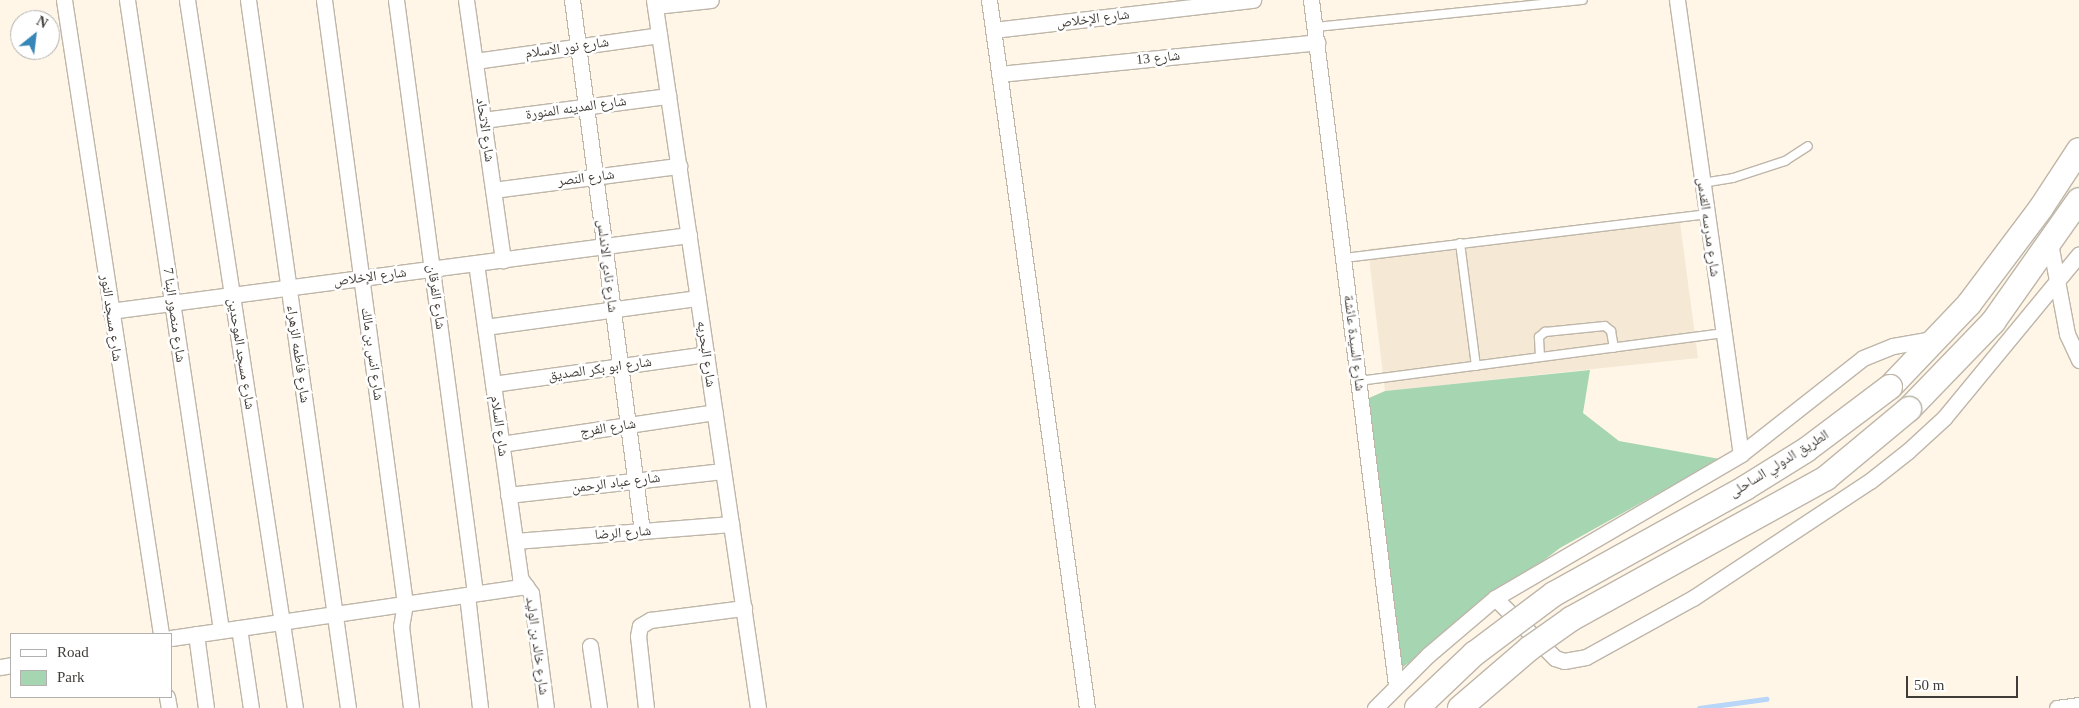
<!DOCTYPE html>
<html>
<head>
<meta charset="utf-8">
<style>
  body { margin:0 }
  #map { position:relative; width:2079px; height:708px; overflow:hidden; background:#fff6e8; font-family:"Times New Roman","Noto Naskh Arabic",serif }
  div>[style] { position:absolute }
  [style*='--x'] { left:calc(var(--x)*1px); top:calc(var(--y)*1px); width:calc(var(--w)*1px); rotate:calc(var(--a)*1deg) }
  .built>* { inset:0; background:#f5e8d4 }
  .green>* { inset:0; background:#a6d6b1 }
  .stream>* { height:4.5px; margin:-2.25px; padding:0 2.25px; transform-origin:2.25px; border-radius:2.25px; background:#b7d6f8 }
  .roads { filter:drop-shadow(1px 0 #beb6a9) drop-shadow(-1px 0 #beb6a9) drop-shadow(0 1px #beb6a9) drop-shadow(0 -1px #beb6a9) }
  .service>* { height:8px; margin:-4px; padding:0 4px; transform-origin:4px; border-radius:4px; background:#fff }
  .minor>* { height:15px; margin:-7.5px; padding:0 7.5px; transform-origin:7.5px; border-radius:7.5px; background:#fff }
  .primary>* { height:24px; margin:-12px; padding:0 12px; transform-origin:12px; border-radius:12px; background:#fff }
  .bridges { filter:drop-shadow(1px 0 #beb6a9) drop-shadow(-1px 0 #beb6a9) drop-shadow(0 1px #beb6a9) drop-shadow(0 -1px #beb6a9) }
  .primary-bridge>* { height:24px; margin:-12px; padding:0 12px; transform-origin:12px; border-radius:12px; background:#fff }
  span { translate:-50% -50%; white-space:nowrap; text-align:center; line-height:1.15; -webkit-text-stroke:5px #fff; paint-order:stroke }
  .street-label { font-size:14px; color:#403c37 }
  .legend { position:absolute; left:10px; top:633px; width:162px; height:65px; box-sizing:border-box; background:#fff; border:1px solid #b3b1af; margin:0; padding:6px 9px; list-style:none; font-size:15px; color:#403c37 }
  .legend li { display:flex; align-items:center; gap:10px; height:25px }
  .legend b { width:25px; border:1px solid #b3b1af }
  .north { position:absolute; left:10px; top:10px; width:50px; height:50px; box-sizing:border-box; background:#fff; border:1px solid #b3b1af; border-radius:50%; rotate:29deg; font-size:14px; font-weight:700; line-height:20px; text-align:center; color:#403c37 }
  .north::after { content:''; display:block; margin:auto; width:18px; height:22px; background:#3686b7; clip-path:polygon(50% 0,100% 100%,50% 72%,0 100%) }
  .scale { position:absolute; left:1906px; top:676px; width:112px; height:22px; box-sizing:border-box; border:2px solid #403c37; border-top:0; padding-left:6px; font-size:15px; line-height:18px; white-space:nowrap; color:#403c37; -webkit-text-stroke:4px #fff; paint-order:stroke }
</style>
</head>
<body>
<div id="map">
  <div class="built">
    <div style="clip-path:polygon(1679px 215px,1698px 358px,1385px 391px,1368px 249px)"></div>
  </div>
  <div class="green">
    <div style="clip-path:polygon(1590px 370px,1583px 413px,1619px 441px,1720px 459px,1560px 548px,1402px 668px,1369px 398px,1385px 391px)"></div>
  </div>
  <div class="stream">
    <div style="--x:1699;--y:708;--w:68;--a:-7.7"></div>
  </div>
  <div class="roads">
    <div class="service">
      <div style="--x:1315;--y:27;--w:269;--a:-5.8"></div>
      <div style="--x:1702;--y:183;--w:31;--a:-9"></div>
      <div style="--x:1733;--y:178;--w:55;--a:-18.1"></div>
      <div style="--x:1785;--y:161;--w:27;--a:-33"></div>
      <div style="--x:1460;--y:243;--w:124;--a:82.6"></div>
      <div style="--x:1344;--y:258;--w:365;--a:-6.9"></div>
      <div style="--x:1540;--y:357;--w:20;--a:-93"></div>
      <div style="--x:1539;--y:337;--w:8;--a:-40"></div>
      <div style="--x:1545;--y:332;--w:60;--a:-5.7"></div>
      <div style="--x:1605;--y:326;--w:8;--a:40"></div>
      <div style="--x:1611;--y:331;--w:17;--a:80"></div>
      <div style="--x:1359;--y:381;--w:368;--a:-7.5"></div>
    </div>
    <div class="minor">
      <div style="--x:64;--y:0;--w:641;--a:81.3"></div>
      <div style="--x:127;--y:0;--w:637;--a:81.51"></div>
      <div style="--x:187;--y:0;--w:716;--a:81.33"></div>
      <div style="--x:248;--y:0;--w:715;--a:81.96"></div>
      <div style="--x:324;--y:0;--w:609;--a:82.36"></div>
      <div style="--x:405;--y:604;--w:22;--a:100"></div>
      <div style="--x:401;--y:626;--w:83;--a:83"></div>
      <div style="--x:396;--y:0;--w:598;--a:82.41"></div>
      <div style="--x:466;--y:0;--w:263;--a:81.9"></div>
      <div style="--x:572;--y:0;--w:536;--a:82.49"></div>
      <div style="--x:654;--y:0;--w:716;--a:81.64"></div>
      <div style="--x:989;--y:0;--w:715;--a:82.12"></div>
      <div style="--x:1311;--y:0;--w:690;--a:82.93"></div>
      <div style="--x:1677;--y:0;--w:458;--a:82"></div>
      <div style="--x:655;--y:6;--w:56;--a:-6.1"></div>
      <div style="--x:993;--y:30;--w:262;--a:-6.6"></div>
      <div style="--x:475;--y:61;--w:186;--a:-8"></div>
      <div style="--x:999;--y:74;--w:320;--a:-5.7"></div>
      <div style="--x:483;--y:120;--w:187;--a:-7.4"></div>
      <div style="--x:493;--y:190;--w:188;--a:-7.4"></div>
      <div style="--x:2050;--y:243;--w:93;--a:79.4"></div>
      <div style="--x:2067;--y:334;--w:29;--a:65"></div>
      <div style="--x:476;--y:263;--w:318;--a:82"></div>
      <div style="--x:520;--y:578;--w:19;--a:54"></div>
      <div style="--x:531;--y:593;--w:116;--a:82.6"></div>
      <div style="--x:110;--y:311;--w:584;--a:-7.48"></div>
      <div style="--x:485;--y:327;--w:215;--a:-7.8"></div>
      <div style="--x:493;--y:384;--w:215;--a:-8"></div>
      <div style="--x:501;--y:444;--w:216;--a:-8.5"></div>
      <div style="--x:508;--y:495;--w:216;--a:-6.4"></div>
      <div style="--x:515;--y:541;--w:217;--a:-4.5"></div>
      <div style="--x:467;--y:595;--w:114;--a:83.4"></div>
      <div style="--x:1495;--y:598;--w:85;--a:45"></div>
      <div style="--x:1555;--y:658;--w:9;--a:18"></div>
      <div style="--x:1564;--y:661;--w:22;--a:-10"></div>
      <div style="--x:1586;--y:657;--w:122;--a:-28.9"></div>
      <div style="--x:1693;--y:598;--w:212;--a:-33.5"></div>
      <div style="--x:1870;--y:481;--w:48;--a:-38.3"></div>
      <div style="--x:1908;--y:451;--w:49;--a:-42.5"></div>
      <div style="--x:1944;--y:418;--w:212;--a:-50.5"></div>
      <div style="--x:239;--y:628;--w:81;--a:81.5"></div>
      <div style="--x:196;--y:634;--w:75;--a:82.3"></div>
      <div style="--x:171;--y:638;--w:359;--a:-8.3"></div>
      <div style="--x:590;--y:646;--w:63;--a:81.7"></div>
      <div style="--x:0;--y:667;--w:11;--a:-10"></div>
      <div style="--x:167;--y:697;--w:11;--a:80"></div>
      <div style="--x:646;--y:708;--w:72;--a:-96.3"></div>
      <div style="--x:638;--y:636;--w:10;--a:-79"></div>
      <div style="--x:640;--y:626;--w:12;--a:-31"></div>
      <div style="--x:650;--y:620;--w:95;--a:-7.3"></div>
      <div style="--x:1375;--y:708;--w:75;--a:-45"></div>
      <div style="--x:1428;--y:655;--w:88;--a:-40.4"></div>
      <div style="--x:1495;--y:598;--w:285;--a:-30.3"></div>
      <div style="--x:1741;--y:454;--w:155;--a:-38.2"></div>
      <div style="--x:1863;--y:358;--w:32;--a:-22"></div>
      <div style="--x:1893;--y:346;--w:46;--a:-10.1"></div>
      <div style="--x:2057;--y:708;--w:22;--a:-8"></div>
    </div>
    <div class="primary">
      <div style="--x:1890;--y:387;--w:115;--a:-46.4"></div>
      <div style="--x:1969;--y:304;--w:120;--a:-53.1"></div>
      <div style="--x:2041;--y:208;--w:69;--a:-56.8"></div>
      <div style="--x:1909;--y:409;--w:121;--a:-46"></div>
      <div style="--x:1993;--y:322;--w:149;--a:-54.8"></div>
    </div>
  </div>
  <div class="bridges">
    <div class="primary-bridge">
      <div style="--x:1417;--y:708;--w:79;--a:-43.5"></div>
      <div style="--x:1474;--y:654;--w:100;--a:-36.9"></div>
      <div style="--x:1554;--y:594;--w:218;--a:-29"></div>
      <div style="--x:1745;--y:488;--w:72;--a:-31.9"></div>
      <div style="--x:1806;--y:450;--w:105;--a:-36.9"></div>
      <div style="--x:1460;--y:708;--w:92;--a:-40.6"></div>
      <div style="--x:1530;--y:648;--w:50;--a:-35.3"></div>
      <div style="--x:1571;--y:619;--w:291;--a:-28.9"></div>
      <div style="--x:1826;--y:478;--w:108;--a:-39.7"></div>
    </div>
  </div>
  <div class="street-label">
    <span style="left:1093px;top:19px;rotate:-7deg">شارع الإخلاص</span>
    <span style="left:567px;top:48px;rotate:-8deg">شارع نور الاسلام</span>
    <span style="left:1158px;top:58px;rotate:-6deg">شارع 13</span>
    <span style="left:576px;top:108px;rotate:-8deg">شارع المدينه المنورة</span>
    <span style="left:485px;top:130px;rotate:82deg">شارع الاتحاد</span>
    <span style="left:586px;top:178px;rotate:-7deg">شارع النصر</span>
    <span style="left:1708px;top:227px;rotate:82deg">شارع مدرسه القدس</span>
    <span style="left:607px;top:266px;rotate:83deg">شارع نادى الاندلس</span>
    <span style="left:370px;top:277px;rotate:-7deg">شارع الإخلاص</span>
    <span style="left:436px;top:297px;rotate:82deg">شارع الفرقان</span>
    <span style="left:174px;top:315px;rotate:82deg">شارع منصور البنا 7</span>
    <span style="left:111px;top:318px;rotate:82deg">شارع مسجد النور</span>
    <span style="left:1354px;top:343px;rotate:83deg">شارع السيدة عائشة</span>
    <span style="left:241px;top:354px;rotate:81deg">شارع مسجد الموحدين</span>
    <span style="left:298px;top:354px;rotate:82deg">شارع فاطمه الزهراء</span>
    <span style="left:372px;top:354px;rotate:82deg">شارع انس بن مالك</span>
    <span style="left:706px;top:354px;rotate:82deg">شارع البحريه</span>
    <span style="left:600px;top:369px;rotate:-8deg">شارع ابو بكر الصديق</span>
    <span style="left:499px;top:426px;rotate:82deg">شارع السلام</span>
    <span style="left:608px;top:428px;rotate:-9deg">شارع الفرج</span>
    <span style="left:1779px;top:464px;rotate:-32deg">الطريق الدولي الساحلى</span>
    <span style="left:616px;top:483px;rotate:-7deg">شارع عباد الرحمن</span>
    <span style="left:623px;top:533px;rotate:-4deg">شارع الرضا</span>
    <span style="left:537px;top:646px;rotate:82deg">شارع خالد بن الوليد</span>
  </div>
  <ul class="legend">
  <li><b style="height:6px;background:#fff"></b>Road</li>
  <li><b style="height:14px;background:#a6d6b1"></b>Park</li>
  </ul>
  <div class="north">N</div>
  <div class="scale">50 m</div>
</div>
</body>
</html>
